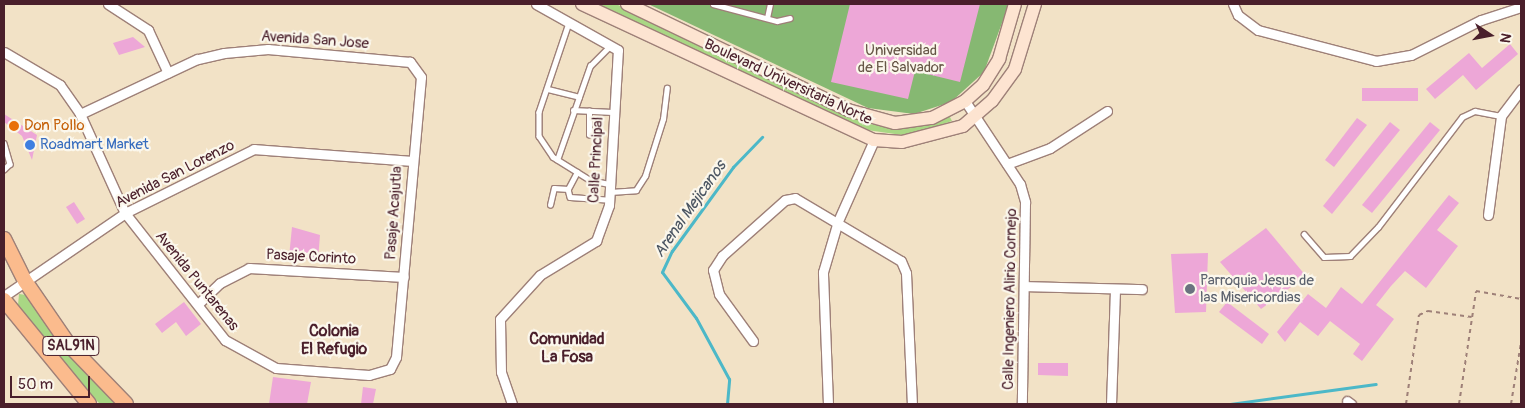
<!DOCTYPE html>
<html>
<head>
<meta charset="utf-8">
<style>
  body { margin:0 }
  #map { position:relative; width:1525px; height:408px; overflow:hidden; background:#f2e2c6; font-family:Pangolin,sans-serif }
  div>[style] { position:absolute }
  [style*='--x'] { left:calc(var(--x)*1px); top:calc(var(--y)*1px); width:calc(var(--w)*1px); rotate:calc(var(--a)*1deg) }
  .green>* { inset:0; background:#a9d784 }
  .forest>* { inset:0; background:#86b872 }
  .stream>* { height:3px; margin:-1.5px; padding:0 1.5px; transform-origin:1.5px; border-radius:1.5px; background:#4cb8c8 }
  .building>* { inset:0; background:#eda7d7 }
  .path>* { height:2px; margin-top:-1px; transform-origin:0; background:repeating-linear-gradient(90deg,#9e8078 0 4px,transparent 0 8px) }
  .roads { filter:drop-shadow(1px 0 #9e8078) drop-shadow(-1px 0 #9e8078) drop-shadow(0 1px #9e8078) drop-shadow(0 -1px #9e8078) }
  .lane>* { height:4.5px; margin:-2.25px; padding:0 2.25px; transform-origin:2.25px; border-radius:2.25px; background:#fff }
  .street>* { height:9px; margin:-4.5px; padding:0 4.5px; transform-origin:4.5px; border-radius:4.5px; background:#fff }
  .secondary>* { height:12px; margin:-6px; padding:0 6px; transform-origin:6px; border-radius:6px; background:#fde4d1 }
  .primary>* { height:14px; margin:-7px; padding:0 7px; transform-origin:7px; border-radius:7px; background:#fbbb8d }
  .dots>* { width:14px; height:14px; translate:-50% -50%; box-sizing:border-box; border:2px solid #fbf7ec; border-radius:50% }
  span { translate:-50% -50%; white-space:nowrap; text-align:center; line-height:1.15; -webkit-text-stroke:4.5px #fbf7ec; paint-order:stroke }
  .shield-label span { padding:1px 4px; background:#fbf7ec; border:1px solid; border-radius:4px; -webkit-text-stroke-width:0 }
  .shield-label { font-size:14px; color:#4a1f2b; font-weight:700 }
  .street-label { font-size:15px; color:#4a1f2b }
  .park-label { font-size:15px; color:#665646 }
  .food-label { font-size:15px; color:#c56008 }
  .left { translate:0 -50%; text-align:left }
  .shop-label { font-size:15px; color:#366cbe }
  .worship-label { font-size:15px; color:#5b616d }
  .water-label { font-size:16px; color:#4b5562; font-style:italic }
  .neighbourhood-label { font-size:16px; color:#4a1f2b; font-weight:700 }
  .frame { position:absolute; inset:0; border:5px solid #4a1f2b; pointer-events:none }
  .north { position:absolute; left:1465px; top:10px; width:50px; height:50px; -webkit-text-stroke:4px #fbf7ec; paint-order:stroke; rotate:101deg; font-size:14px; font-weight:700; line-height:20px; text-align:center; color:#4a1f2b }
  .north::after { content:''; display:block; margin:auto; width:18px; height:22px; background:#4a1f2b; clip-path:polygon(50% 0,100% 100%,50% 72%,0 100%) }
  .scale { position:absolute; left:10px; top:376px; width:80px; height:22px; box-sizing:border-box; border:2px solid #4a1f2b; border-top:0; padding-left:6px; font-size:15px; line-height:18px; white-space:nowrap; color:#4a1f2b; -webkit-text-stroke:4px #fbf7ec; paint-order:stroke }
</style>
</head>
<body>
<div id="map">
  <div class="green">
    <div style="clip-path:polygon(595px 4px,616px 4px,870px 124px,894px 128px,949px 115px,952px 121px,909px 136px,860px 129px)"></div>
    <div style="clip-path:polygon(19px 294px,26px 295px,56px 337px,116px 404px,100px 404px,75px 379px,18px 305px)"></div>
  </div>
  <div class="forest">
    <div style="clip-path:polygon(648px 4px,1009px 4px,984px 72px,951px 102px,914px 114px,868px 108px)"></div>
  </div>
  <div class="stream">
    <div style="--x:727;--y:404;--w:25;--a:-85"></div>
    <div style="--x:729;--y:379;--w:69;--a:-118.4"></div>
    <div style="--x:696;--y:318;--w:57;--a:-126.5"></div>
    <div style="--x:662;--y:272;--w:23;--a:-65"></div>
    <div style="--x:672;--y:251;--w:104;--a:-54"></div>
    <div style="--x:733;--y:167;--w:42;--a:-46"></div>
    <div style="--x:1230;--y:404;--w:147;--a:-7.8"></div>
  </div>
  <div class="building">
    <div style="clip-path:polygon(850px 4px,980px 4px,960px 82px,915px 71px,908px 99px,831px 82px)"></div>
    <div style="clip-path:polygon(133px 37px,145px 47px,119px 55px,113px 43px)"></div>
    <div style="clip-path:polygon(1510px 44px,1518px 54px,1476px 90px,1463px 75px,1435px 99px,1426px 89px,1469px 53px,1482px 68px)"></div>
    <div style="clip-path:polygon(1362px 88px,1418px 88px,1418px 101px,1362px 101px)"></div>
    <div style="clip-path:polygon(4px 114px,37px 135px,32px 160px,22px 136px,4px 122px)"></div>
    <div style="clip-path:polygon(1357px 118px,1367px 125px,1334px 167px,1325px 160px)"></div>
    <div style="clip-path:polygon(1390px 122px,1400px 130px,1332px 214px,1323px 206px)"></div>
    <div style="clip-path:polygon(1430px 122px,1440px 130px,1372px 213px,1362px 205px)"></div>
    <div style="clip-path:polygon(1449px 195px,1459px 203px,1437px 230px,1458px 246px,1426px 288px,1405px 271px,1391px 286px,1376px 305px,1394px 319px,1362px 361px,1353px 354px,1360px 344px,1330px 321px,1318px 336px,1300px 322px,1285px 342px,1277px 332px,1308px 294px,1326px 308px,1341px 287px,1362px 304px)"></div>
    <div style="clip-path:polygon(74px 202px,85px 219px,77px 224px,66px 207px)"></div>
    <div style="clip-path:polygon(292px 227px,320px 235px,318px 260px,289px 257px)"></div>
    <div style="clip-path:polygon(1266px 228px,1306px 276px,1261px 309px,1220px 262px)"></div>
    <div style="clip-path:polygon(1208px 253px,1206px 312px,1175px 313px,1171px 254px)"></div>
    <div style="clip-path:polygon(184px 302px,201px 324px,186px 336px,176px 322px,162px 333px,155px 324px)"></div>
    <div style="clip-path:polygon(1227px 302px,1269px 334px,1262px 344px,1219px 312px)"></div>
    <div style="clip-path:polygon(1038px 363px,1068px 363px,1068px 376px,1038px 375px)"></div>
    <div style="clip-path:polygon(273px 377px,311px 382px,307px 404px,269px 404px)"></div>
    <div style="clip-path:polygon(363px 387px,376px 389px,373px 404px,361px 404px)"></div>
  </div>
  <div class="path">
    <div style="--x:1406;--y:404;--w:90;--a:-81.7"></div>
    <div style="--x:1419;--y:315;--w:10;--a:-24"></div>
    <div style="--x:1428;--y:311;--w:44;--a:7.8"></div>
    <div style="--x:1459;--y:404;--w:114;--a:-81.4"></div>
    <div style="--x:1476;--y:291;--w:46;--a:10.1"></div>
    <div style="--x:1511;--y:404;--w:63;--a:-80.8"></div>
  </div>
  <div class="roads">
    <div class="lane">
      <div style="--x:713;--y:4;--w:66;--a:14.9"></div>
      <div style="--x:777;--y:21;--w:13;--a:-13"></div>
      <div style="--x:767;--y:18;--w:14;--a:-78"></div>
      <div style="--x:569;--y:23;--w:94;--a:108.6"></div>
      <div style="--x:539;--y:112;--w:24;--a:90"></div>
      <div style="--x:539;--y:136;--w:25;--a:56"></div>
      <div style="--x:553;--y:157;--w:44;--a:31.9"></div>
      <div style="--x:590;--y:180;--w:19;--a:12"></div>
      <div style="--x:548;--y:89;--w:32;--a:14"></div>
      <div style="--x:573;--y:110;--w:39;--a:3"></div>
      <div style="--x:589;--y:135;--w:24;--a:-90"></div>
      <div style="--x:4;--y:143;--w:22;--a:74"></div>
      <div style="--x:10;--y:164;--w:8;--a:135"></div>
      <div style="--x:557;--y:160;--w:100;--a:-70.7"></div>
      <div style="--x:590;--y:66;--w:28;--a:-45"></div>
      <div style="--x:568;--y:189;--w:8;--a:76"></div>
      <div style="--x:570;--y:197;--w:39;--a:4"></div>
      <div style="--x:610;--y:192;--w:26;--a:-4"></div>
      <div style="--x:636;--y:190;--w:17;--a:-57"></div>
      <div style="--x:645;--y:176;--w:60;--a:-72.5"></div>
      <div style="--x:663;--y:119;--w:31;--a:-83"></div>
      <div style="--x:550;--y:205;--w:17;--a:-77"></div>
      <div style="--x:554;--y:188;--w:14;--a:4"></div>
      <div style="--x:568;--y:189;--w:19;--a:-62"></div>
      <div style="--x:1304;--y:234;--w:30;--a:49"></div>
      <div style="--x:1324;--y:257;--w:26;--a:-2"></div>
      <div style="--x:1350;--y:256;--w:40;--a:-46"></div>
      <div style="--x:1378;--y:227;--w:138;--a:-52.6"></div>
      <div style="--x:1462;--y:117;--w:14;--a:-25"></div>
      <div style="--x:1475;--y:111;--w:26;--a:11"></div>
    </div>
    <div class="street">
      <div style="--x:108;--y:4;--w:48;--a:33"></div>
      <div style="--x:148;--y:30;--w:47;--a:65.1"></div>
      <div style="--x:1233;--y:4;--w:12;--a:66"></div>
      <div style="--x:1238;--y:15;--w:25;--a:37"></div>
      <div style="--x:1258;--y:30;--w:122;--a:14.7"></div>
      <div style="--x:1376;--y:61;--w:36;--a:-10"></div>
      <div style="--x:1411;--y:55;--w:78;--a:-26.6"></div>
      <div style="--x:1481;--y:20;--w:42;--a:-18"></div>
      <div style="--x:4;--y:52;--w:65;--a:30.5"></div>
      <div style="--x:60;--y:85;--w:35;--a:55"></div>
      <div style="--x:80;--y:114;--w:109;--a:65.6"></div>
      <div style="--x:125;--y:213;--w:162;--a:51.8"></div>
      <div style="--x:225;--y:340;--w:58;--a:28.8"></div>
      <div style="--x:276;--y:368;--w:93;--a:4.3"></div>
      <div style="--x:369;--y:375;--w:22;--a:-16"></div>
      <div style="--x:390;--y:369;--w:13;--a:-63"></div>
      <div style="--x:396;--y:357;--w:281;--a:-84.9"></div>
      <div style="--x:421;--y:77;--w:19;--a:-126"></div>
      <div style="--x:410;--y:62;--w:143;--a:-174.8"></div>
      <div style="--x:268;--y:49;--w:44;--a:174.8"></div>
      <div style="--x:224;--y:53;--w:28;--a:167"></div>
      <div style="--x:197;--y:59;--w:129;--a:154.8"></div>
      <div style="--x:965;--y:101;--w:100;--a:56.5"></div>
      <div style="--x:1020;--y:184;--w:19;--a:74"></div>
      <div style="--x:1025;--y:202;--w:202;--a:90.9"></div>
      <div style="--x:1007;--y:164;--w:46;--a:-20.4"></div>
      <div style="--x:1050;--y:148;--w:68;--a:-33"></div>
      <div style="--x:1488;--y:215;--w:100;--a:-82.5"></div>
      <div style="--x:1501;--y:116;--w:34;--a:-53"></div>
      <div style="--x:1026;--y:286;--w:116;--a:1.5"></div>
      <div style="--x:4;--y:296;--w:147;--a:-34.4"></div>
      <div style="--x:125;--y:213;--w:144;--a:-26.4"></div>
      <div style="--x:254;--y:149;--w:158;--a:4.3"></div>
      <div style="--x:198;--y:304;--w:30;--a:-44"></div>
      <div style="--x:220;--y:283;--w:33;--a:-27"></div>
      <div style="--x:249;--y:268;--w:155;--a:3.3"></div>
      <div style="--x:753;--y:341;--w:58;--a:-125.9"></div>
      <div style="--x:719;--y:294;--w:25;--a:-104"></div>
      <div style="--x:713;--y:270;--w:17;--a:-57"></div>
      <div style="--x:722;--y:256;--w:84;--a:-41.6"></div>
      <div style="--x:785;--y:200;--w:10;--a:-11"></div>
      <div style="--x:795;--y:198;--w:123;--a:30.7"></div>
      <div style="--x:901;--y:261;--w:13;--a:67"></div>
      <div style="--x:906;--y:273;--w:131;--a:87.4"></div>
      <div style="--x:1347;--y:401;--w:5;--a:37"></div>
      <div style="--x:512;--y:404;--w:34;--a:-109"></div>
      <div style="--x:501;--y:372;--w:53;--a:-91.1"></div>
      <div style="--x:500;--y:319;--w:59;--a:-47.7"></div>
      <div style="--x:540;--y:275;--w:66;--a:-31.3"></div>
      <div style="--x:596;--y:241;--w:38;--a:-70"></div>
      <div style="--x:609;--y:205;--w:155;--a:-86.7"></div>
      <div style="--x:618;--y:50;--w:94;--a:-150.7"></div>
      <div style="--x:828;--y:404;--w:132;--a:-92.2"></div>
      <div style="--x:823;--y:272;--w:53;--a:-73.6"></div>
      <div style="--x:838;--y:221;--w:89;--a:-66"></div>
      <div style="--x:1111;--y:404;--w:115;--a:-88"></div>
    </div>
    <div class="secondary">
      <div style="--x:582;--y:4;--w:322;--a:25"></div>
      <div style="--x:874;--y:140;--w:28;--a:4"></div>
      <div style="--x:902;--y:142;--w:63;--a:-14.7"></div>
      <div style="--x:963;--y:126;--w:38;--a:-41"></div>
      <div style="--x:992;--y:101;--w:39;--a:-54"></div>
      <div style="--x:1015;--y:69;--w:68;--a:-72.9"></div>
      <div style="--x:627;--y:4;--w:245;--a:25.6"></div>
      <div style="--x:848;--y:110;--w:49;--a:15.5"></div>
      <div style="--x:895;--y:123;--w:37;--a:-8"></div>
      <div style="--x:932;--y:118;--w:37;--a:-27"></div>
      <div style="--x:965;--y:101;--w:24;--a:-42"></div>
      <div style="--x:983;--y:85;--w:31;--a:-58"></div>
      <div style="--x:999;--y:59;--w:57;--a:-73.8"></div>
    </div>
    <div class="primary">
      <div style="--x:4;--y:239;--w:47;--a:63.4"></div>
      <div style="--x:25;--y:281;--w:78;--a:55.5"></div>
      <div style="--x:69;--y:345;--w:82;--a:46"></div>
      <div style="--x:4;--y:300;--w:134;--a:50.7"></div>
    </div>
  </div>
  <div class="dots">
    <div style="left:14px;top:126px;background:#e8710a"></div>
    <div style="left:30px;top:145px;background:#3f7fe0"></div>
    <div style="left:1190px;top:289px;background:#6b7280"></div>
  </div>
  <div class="shield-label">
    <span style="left:71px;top:346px">SAL91N</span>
  </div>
  <div class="street-label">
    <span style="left:315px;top:40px;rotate:4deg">Avenida San Jose</span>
    <span style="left:788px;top:82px;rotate:25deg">Boulevard Universitaria Norte</span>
    <span style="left:596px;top:160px;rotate:-87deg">Calle Principal</span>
    <span style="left:175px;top:174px;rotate:-27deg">Avenida San Lorenzo</span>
    <span style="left:394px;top:213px;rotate:-86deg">Pasaje Acajutla</span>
    <span style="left:311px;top:257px;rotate:3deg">Pasaje Corinto</span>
    <span style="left:197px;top:281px;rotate:51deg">Avenida Puntarenas</span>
    <span style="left:1010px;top:299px;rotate:-89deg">Calle Ingeniero Alirio Cornejo</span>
  </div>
  <div class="park-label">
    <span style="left:901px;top:59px">Universidad<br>de El Salvador</span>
  </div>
  <div class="food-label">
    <span class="left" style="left:24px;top:126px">Don Pollo</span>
  </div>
  <div class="shop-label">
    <span class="left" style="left:40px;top:145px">Roadmart Market</span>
  </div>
  <div class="worship-label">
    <span class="left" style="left:1200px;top:289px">Parroquia Jesus de<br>las Misericordias</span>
  </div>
  <div class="water-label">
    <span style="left:690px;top:209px;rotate:-55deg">Arenal Mejicanos</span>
  </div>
  <div class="neighbourhood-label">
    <span style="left:334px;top:340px">Colonia<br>El Refugio</span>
    <span style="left:567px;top:348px">Comunidad<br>La Fosa</span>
  </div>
  <div class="frame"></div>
  <div class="north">N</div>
  <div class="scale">50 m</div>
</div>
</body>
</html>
